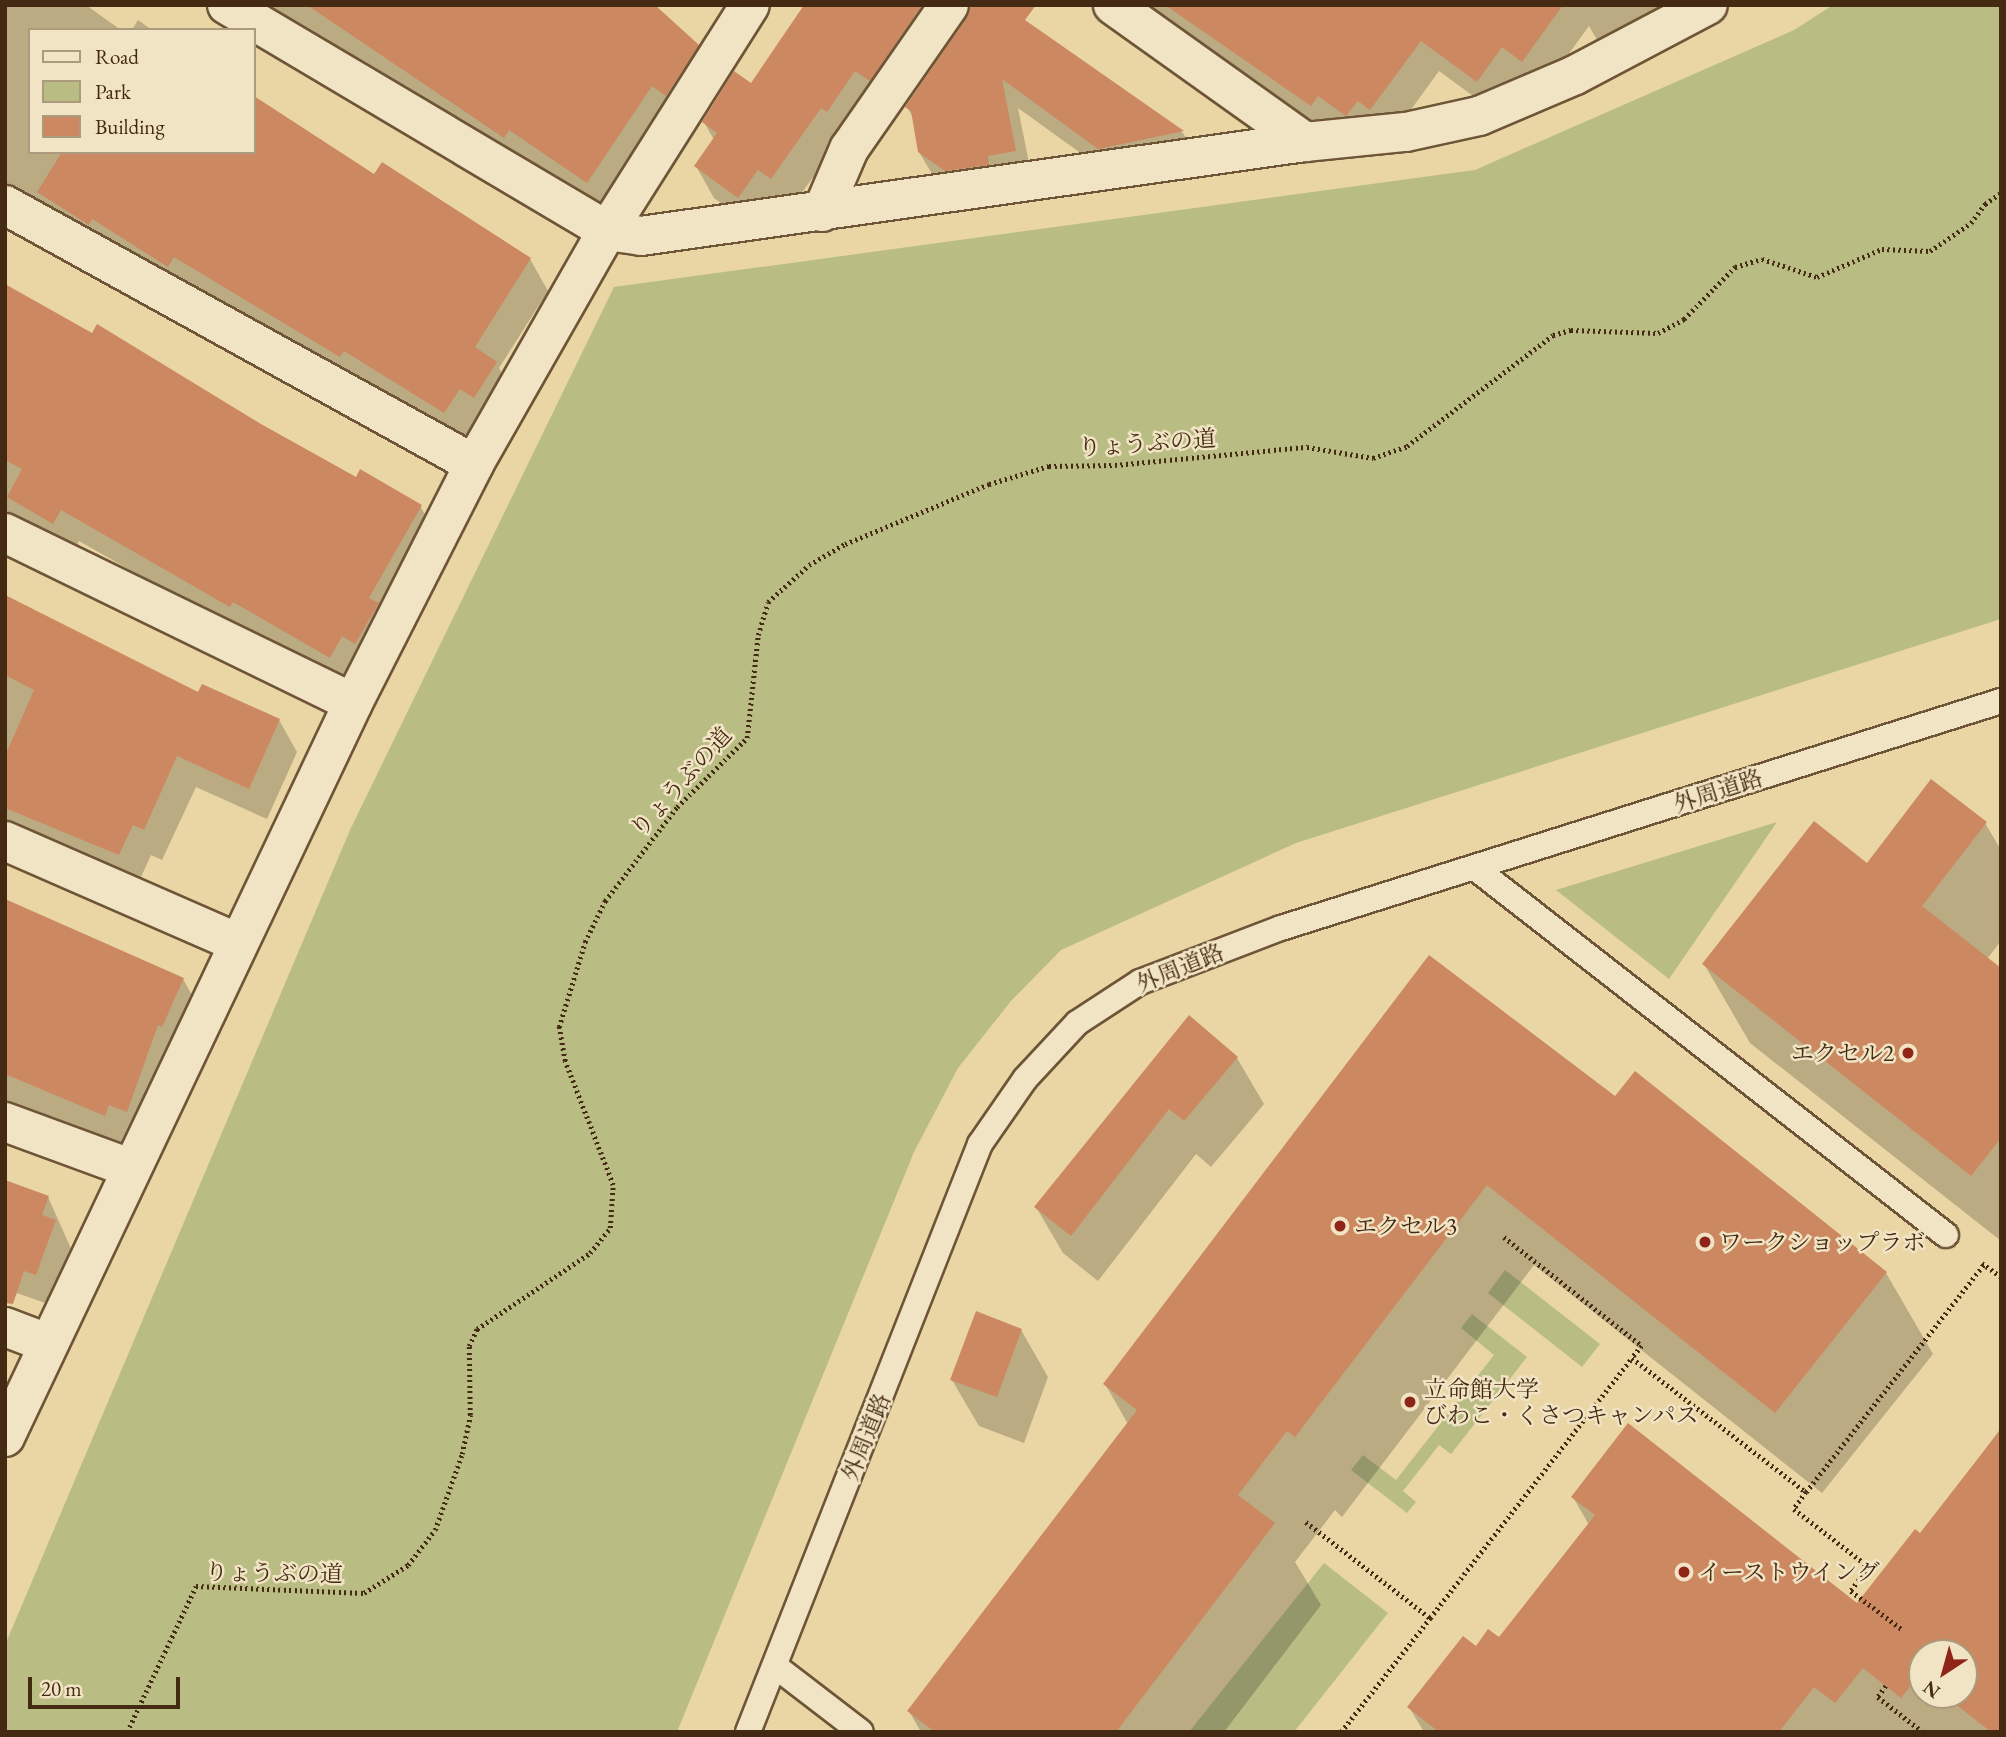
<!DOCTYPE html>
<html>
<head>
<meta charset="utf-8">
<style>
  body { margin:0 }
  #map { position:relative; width:2006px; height:1737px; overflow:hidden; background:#e9d6a4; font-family:"EB Garamond","Noto Serif JP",serif }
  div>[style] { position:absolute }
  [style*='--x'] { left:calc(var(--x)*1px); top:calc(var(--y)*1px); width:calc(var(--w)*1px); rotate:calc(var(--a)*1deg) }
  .green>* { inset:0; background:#b9bd84 }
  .shadow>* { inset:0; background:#0003 }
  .building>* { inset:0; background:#cc8860 }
  .path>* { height:4.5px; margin-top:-2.25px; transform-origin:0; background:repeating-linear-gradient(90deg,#452a13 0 2px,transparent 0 5.5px) }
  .roads { filter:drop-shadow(2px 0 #6e5537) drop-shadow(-2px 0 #6e5537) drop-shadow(0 2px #6e5537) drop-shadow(0 -2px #6e5537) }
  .service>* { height:24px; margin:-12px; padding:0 12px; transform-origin:12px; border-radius:12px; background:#f1e4c4 }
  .minor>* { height:38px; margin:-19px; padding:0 19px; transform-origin:19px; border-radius:19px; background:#f1e4c4 }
  .dots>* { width:19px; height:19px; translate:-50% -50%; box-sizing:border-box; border:4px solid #f1e4c4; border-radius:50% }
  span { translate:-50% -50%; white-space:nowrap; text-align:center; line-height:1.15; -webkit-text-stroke:5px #f1e4c4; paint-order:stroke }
  .street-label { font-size:23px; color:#452a13 }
  .poi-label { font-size:23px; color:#452a13 }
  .right { translate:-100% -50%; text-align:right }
  .left { translate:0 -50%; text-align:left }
  .frame { position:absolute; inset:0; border:7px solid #452a13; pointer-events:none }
  .legend { position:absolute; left:28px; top:28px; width:228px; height:126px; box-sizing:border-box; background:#f1e4c4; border:2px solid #ac9a7d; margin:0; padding:9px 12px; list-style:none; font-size:21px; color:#452a13 }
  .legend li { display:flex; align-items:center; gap:14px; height:35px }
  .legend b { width:35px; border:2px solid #ac9a7d }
  .north { position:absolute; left:1908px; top:1639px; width:70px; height:70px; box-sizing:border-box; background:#f1e4c4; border:2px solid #ac9a7d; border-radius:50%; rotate:216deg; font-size:19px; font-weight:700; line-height:28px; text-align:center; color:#452a13 }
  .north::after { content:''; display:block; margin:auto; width:24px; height:32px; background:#8f2418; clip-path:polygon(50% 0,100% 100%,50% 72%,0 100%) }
  .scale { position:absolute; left:28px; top:1677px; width:152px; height:32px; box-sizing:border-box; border:4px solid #452a13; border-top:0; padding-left:9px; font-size:21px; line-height:24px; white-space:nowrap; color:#452a13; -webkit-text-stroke:5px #f1e4c4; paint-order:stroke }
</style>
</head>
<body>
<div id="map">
  <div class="green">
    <div style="clip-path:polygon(1833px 5px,2001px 5px,2001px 619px,1296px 843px,1061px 950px,1011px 1001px,958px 1068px,914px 1152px,677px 1732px,5px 1732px,5px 1645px,350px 830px,614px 287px,1475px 170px,1794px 30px)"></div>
    <div style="clip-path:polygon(1777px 822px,1669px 979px,1556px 890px)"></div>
    <div style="clip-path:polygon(1505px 1270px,1600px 1344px,1582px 1367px,1488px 1293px)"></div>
    <div style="clip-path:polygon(1472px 1314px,1527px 1357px,1451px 1454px,1439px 1445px,1403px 1491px,1416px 1502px,1407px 1513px,1351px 1470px,1363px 1455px,1396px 1480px,1494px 1355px,1461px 1328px)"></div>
    <div style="clip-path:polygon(1324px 1563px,1388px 1613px,1294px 1732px,1189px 1732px)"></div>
  </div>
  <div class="shadow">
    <div style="clip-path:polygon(5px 5px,86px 5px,121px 30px,30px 30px,30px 152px,254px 152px,254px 97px,375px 177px,530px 259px,548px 291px,499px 368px,514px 395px,478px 419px,462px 443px,5px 191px)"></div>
    <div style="clip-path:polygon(255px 5px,625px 5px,698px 46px,716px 78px,606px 213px,528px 160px,522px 168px,364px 61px,361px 66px,281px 12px,276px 19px)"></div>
    <div style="clip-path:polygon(806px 5px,940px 5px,789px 210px,757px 229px,714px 198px,696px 166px,714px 140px,704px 122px,751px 85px)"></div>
    <div style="clip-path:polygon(1001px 5px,1183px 133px,1201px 163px,1118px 180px,1018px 108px,1033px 183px,938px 184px,919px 152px,914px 119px,907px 107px)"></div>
    <div style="clip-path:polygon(1141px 5px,1729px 5px,1622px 59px,1605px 53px,1589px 26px,1541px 92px,1521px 77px,1495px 112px,1439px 71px,1389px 140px,1330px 137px)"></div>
    <div style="clip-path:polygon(138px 20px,152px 30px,132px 30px)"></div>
    <div style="clip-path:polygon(5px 286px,356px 479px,420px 506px,439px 538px,348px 688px,248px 637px,79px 541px,72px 554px,5px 516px)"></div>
    <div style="clip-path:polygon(5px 595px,199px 695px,279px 720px,297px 752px,267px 819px,196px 787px,162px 860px,151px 855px,137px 886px,5px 827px)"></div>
    <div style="clip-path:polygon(1985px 823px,2001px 850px,2001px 941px,1987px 959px,2001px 970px,2001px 1241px,1750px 1043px,1704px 964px)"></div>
    <div style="clip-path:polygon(5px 909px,183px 979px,201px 1011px,145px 1142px,127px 1135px,123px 1146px,5px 1101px)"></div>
    <div style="clip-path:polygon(1237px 1058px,1264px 1104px,1211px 1167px,1196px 1154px,1098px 1281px,1063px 1253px,1036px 1207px)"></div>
    <div style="clip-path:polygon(1616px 1099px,1886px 1273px,1933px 1354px,1822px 1493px,1534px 1265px,1342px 1517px,1335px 1510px,1295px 1562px,1321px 1605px,1224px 1732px,921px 1732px,909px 1711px,1128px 1424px,1105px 1384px)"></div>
    <div style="clip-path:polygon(48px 1197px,73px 1253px,54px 1306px,5px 1289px)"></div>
    <div style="clip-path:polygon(1021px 1330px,1048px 1377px,1024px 1443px,979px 1426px,952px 1380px)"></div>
    <div style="clip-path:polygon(evenodd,2001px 1428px,2001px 1732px,1424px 1732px,1409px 1707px,1476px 1648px,1499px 1640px,1589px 1525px,1573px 1497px,1858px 1605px,1921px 1535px,2001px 1428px,1922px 1653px,1964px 1653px,1964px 1695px,1922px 1695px,1922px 1653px)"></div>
  </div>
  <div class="building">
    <div style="clip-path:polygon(307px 5px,655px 5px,699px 45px,666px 96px,652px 86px,587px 183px,509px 130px,504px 138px)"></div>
    <div style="clip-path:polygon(804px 5px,922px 5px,870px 81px,855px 71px,827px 112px,821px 108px,771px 179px,758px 170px,738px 198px,694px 166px,717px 133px,702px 122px,734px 71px,751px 83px)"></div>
    <div style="clip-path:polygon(971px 5px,1036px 5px,1025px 20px,1184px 131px,1098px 149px,1002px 79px,1016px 151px,988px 156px,989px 165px,945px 171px,918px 152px,911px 111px,905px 107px,967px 17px)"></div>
    <div style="clip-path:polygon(1165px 5px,1563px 5px,1522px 62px,1502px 47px,1477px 82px,1421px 41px,1370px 110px,1358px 101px,1346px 116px,1318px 96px,1311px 106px)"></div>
    <div style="clip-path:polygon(254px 96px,374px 174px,382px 162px,531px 258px,475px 347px,497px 362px,474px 398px,460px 389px,444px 413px,344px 351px,340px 357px,174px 257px,168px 267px,92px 219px,89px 225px,37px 192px,62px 152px,254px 152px)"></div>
    <div style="clip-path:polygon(5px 284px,92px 333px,97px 324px,261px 424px,356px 477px,360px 469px,422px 505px,369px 598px,379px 603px,355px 644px,342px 636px,330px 658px,233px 602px,230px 607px,61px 510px,53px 524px,7px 497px,22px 469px,5px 460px)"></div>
    <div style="clip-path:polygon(5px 595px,198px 692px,202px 684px,280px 719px,249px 789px,177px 756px,144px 830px,133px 825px,119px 855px,5px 808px,5px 756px,34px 690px,5px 675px)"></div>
    <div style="clip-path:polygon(1931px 779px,1987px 822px,1922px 906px,2001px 968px,2001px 1138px,1971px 1176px,1702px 964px,1814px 821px,1867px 863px)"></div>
    <div style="clip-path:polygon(5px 899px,184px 978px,162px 1027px,158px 1025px,127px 1112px,109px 1105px,105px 1116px,5px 1074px)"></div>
    <div style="clip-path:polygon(1429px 955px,1615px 1096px,1635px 1071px,1887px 1272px,1775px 1413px,1487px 1185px,1295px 1437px,1287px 1431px,1238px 1495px,1275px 1523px,1116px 1732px,935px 1732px,907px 1711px,1137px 1410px,1103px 1384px)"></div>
    <div style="clip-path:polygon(1189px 1015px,1238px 1057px,1184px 1121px,1169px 1109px,1071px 1236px,1034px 1207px)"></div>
    <div style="clip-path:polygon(5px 1180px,49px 1196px,42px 1215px,56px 1220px,36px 1275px,24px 1271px,13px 1304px,5px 1303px)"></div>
    <div style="clip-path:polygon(976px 1311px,1022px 1329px,997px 1397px,950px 1380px)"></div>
    <div style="clip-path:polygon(1628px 1423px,1857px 1603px,1915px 1529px,1920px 1533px,2001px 1429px,2001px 1732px,1991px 1732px,1944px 1695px,1964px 1695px,1964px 1653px,1922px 1653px,1922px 1678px,1919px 1675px,1901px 1698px,1863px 1668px,1835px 1703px,1814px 1687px,1779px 1732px,1439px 1732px,1407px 1707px,1463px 1636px,1476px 1646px,1488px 1629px,1499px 1637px,1595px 1515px,1571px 1497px)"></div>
  </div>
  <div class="path">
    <div style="--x:1504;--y:1237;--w:176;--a:38.3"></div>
    <div style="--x:1642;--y:1346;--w:16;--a:130"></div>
    <div style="--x:1632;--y:1358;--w:220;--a:37.6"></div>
    <div style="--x:1806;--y:1492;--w:289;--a:-52"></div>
    <div style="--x:1982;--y:1263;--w:24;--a:36"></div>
    <div style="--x:1806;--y:1492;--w:21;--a:125"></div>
    <div style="--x:1794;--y:1509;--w:95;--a:37.7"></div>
    <div style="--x:1869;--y:1567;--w:30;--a:127"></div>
    <div style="--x:1851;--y:1591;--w:65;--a:36.9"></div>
    <div style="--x:1306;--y:1522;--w:157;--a:37.7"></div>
    <div style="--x:1430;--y:1618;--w:329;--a:-52.2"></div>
    <div style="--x:1886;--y:1686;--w:14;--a:126"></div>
    <div style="--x:1878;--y:1697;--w:57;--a:37.9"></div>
    <div style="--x:127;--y:1732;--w:161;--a:-64.7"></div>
    <div style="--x:196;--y:1586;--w:168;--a:2.4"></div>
    <div style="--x:364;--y:1593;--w:52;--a:-32.5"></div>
    <div style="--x:408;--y:1565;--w:44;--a:-52.4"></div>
    <div style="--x:435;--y:1530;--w:81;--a:-70.4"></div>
    <div style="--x:462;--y:1454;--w:40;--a:-78"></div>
    <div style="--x:470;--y:1415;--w:69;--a:-90.8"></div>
    <div style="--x:469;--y:1346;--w:19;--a:-65"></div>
    <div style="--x:477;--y:1329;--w:136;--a:-33.9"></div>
    <div style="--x:590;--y:1253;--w:32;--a:-51"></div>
    <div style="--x:610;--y:1228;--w:43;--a:-86"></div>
    <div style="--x:613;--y:1185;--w:133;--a:-111.2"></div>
    <div style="--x:565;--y:1061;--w:35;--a:-100"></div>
    <div style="--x:559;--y:1027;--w:89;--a:-73"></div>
    <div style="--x:585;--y:942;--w:46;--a:-64"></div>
    <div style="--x:605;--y:901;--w:118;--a:-52.5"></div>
    <div style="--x:677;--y:807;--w:98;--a:-44.6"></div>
    <div style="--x:747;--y:738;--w:104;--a:-83.9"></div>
    <div style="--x:758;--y:635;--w:34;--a:-73"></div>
    <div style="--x:768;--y:602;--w:55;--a:-42.1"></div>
    <div style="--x:809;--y:565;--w:42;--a:-30.3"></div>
    <div style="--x:845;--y:544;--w:156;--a:-22.6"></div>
    <div style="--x:989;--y:484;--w:63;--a:-16.7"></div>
    <div style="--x:1049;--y:466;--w:66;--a:-0.9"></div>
    <div style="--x:1115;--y:465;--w:193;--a:-5.4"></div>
    <div style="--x:1307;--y:447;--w:67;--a:9.5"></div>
    <div style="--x:1373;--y:458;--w:36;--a:-19"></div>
    <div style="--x:1407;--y:446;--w:183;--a:-37.2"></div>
    <div style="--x:1553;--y:335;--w:19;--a:-16"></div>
    <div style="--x:1571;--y:330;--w:87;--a:2"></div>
    <div style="--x:1658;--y:333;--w:30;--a:-28"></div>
    <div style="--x:1684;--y:319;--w:73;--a:-45.6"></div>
    <div style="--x:1735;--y:267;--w:28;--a:-17"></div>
    <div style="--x:1762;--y:259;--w:58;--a:18.1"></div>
    <div style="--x:1817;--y:277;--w:71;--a:-23.3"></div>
    <div style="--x:1882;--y:249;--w:48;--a:2.4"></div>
    <div style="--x:1930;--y:251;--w:50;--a:-34.3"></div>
    <div style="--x:1971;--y:223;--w:24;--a:-54"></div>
    <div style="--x:1985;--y:204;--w:19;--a:-35"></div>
    <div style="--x:1341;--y:1732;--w:145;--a:-52"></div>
  </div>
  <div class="roads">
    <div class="service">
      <div style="--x:1475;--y:868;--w:597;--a:37.93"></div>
      <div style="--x:775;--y:1666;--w:108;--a:37.5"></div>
      <div style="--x:748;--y:1732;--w:632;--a:-68.47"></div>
      <div style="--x:980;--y:1144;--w:79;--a:-55.3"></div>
      <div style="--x:1025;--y:1079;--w:76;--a:-47.1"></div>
      <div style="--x:1077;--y:1023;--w:75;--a:-33.1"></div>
      <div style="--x:1140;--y:982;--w:151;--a:-21"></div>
      <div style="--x:1281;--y:928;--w:755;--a:-17.5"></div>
    </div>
    <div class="minor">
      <div style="--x:227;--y:5;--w:442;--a:30.7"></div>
      <div style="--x:607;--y:231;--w:267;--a:-57.7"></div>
      <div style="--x:1113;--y:5;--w:236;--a:35.5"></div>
      <div style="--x:5;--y:205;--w:536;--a:28.91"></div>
      <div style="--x:822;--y:212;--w:69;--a:-66.8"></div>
      <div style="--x:849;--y:149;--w:175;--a:-55.2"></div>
      <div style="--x:5;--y:533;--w:387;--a:26"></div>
      <div style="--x:5;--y:841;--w:254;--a:23.6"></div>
      <div style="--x:5;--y:1122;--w:133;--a:20.2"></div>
      <div style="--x:5;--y:1327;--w:45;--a:20.9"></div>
      <div style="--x:5;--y:1437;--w:812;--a:-64.63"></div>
      <div style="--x:353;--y:703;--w:268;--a:-63.1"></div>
      <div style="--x:474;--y:464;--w:268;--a:-60.3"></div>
      <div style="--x:607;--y:231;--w:34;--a:8"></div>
      <div style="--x:641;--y:236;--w:671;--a:-8.06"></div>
      <div style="--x:1305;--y:142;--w:101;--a:-5.7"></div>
      <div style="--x:1406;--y:132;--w:75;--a:-12.4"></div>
      <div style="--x:1479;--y:116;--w:104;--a:-23.1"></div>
      <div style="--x:1575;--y:75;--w:150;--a:-27.8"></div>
    </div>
  </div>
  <div class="dots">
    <div style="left:1908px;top:1053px;background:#8f2418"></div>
    <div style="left:1340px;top:1226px;background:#8f2418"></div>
    <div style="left:1705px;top:1242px;background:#8f2418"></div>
    <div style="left:1410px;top:1402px;background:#8f2418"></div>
    <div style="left:1684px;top:1572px;background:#8f2418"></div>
  </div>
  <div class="street-label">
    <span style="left:1147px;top:443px;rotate:-4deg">りょうぶの道</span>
    <span style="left:681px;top:782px;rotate:-48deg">りょうぶの道</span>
    <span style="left:1718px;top:791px;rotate:-18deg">外周道路</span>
    <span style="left:1180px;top:968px;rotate:-22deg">外周道路</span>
    <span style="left:866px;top:1437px;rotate:-68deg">外周道路</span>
    <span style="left:274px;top:1573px;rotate:1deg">りょうぶの道</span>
  </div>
  <div class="poi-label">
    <span class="right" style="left:1894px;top:1053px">エクセル2</span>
    <span class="left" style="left:1354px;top:1226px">エクセル3</span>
    <span class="left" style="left:1719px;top:1242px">ワークショップラボ</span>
    <span class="left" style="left:1424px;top:1402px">立命館大学<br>びわこ・くさつキャンパス</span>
    <span class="left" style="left:1698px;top:1572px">イーストウイング</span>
  </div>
  <div class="frame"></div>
  <ul class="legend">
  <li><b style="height:9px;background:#f1e4c4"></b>Road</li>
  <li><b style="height:19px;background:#b9bd84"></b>Park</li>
  <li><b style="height:19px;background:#cc8860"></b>Building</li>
  </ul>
  <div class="north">N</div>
  <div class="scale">20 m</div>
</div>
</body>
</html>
